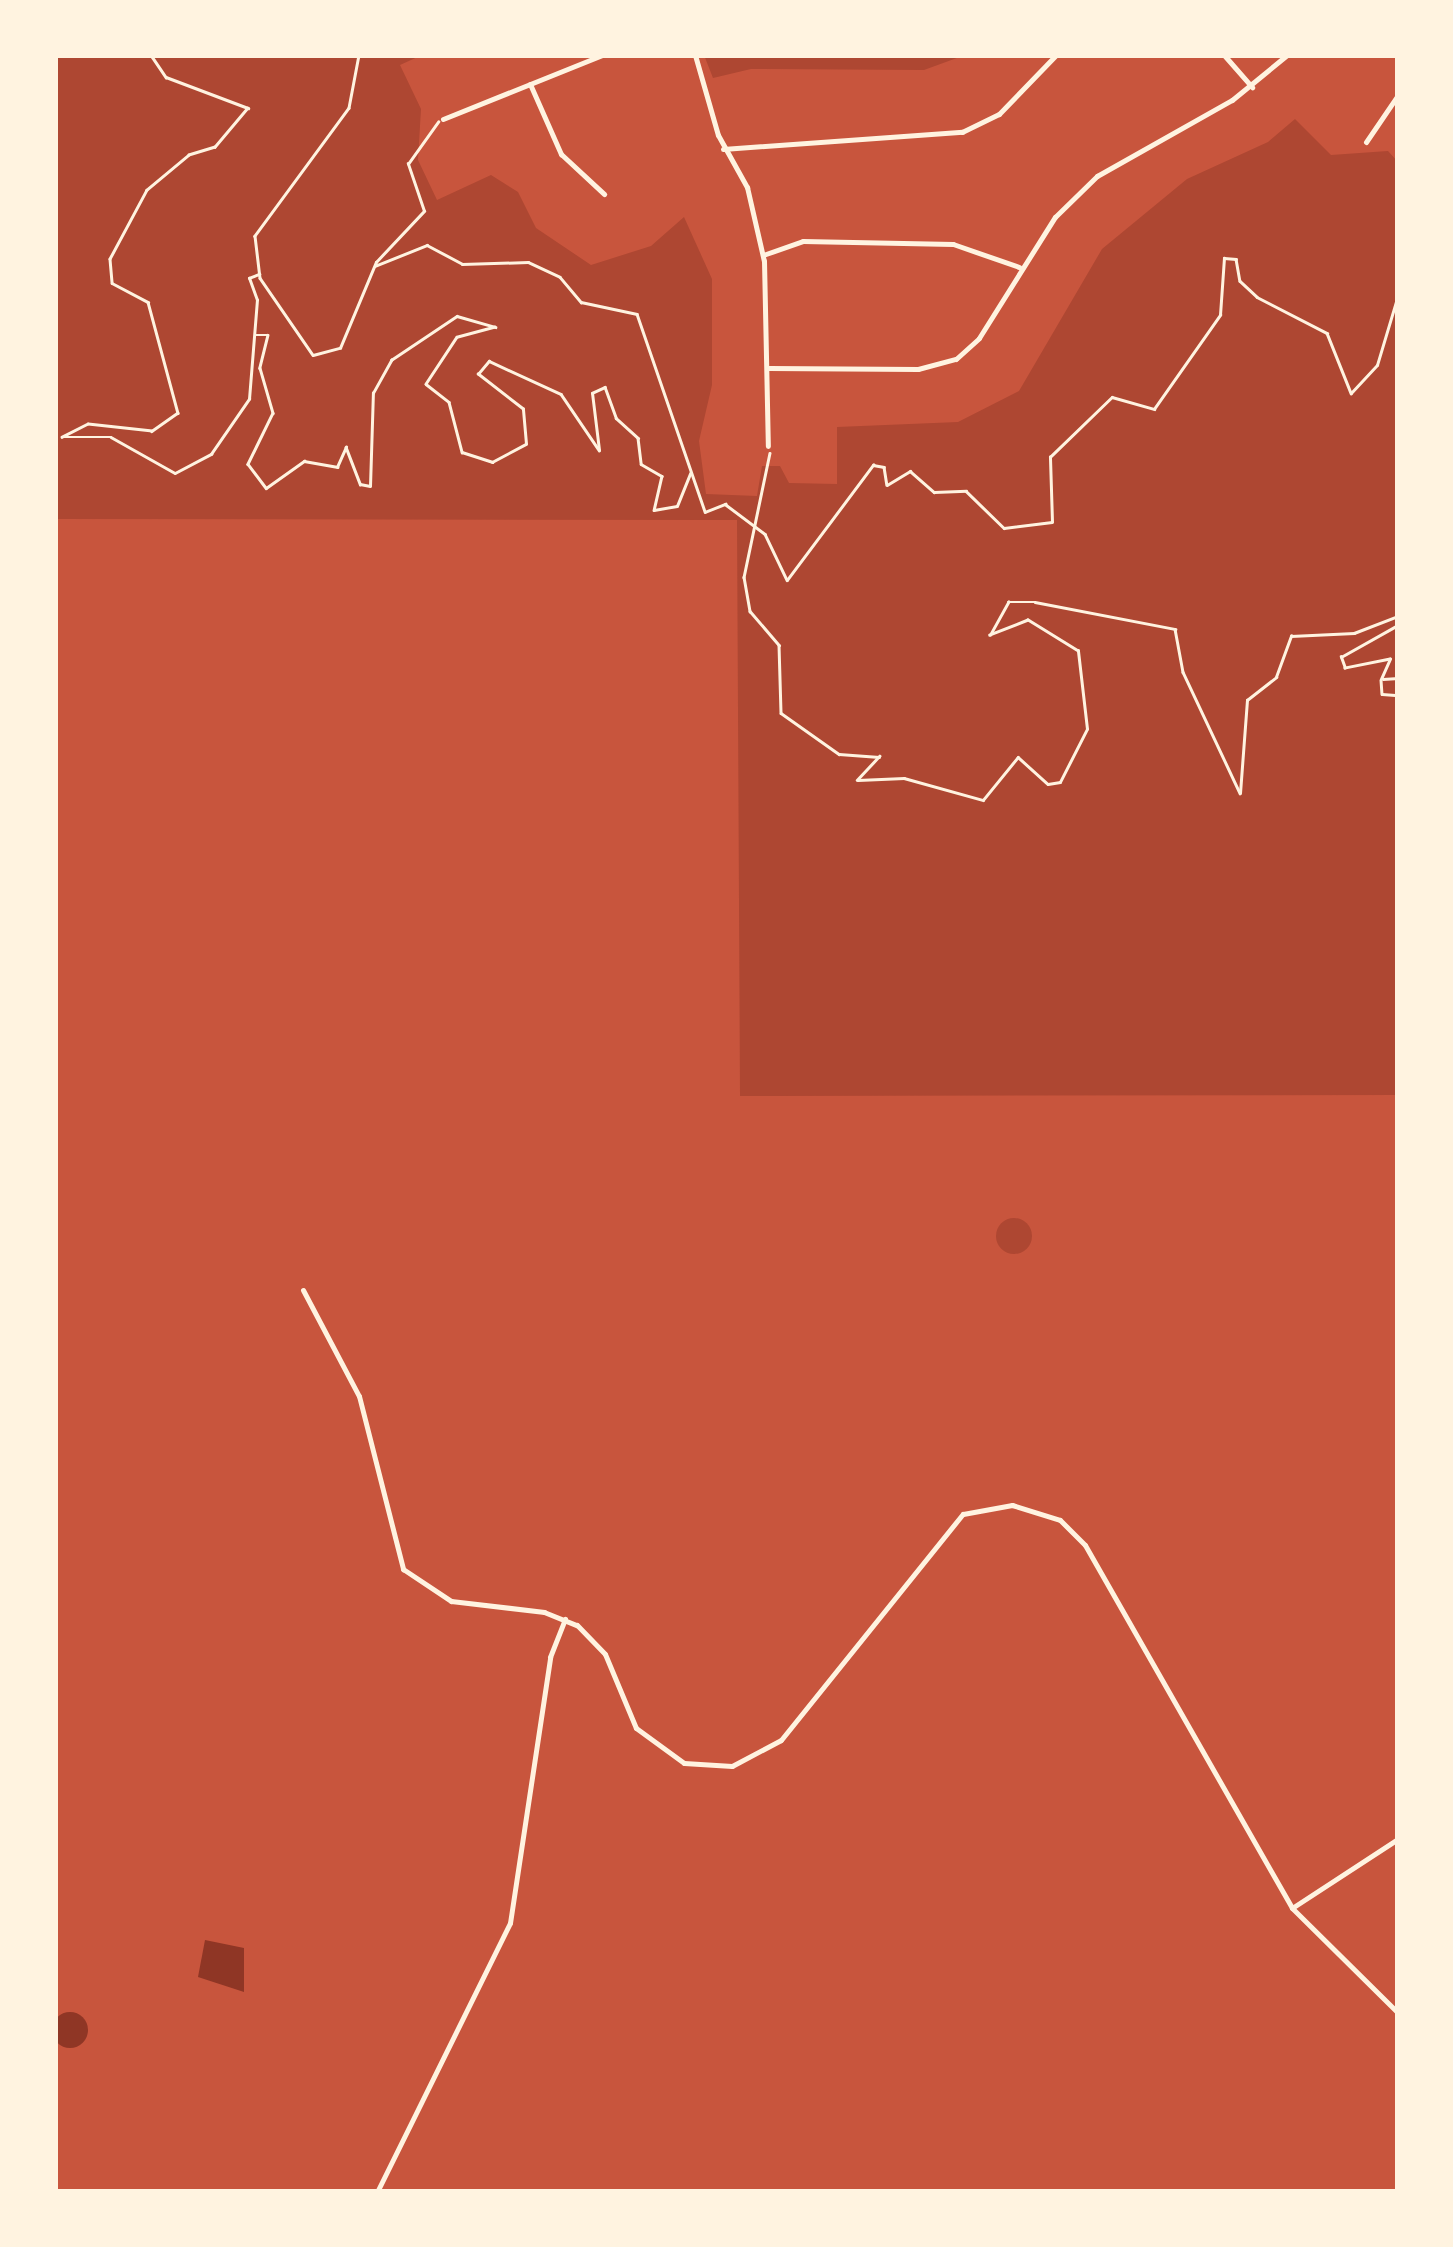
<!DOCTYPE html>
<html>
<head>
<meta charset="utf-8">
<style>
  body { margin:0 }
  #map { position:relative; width:1453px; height:2247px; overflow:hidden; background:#c8553d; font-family:Roboto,sans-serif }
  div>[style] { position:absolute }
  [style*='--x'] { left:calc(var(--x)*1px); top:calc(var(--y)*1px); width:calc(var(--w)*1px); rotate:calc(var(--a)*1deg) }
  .green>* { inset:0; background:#ae4732 }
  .round { border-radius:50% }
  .water>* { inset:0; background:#8f3625 }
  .path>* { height:2.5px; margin:-1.25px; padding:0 1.25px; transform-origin:1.25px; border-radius:1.25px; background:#fff3e0 }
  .minor>* { height:5px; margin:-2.5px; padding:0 2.5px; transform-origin:2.5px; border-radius:2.5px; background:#fff3e0 }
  span { translate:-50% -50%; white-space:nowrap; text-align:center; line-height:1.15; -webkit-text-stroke:10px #fff3e0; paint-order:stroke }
  .frame { position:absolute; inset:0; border:58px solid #fff3e0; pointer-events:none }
</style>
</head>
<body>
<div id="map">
  <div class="green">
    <div style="clip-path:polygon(55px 55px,422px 55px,400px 65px,421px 109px,418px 160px,437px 200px,491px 175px,518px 192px,536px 228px,591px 265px,651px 246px,684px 217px,712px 279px,712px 385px,699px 441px,706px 494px,757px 496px,762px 466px,780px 466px,789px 483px,837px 484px,837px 427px,958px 422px,1019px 391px,1102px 249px,1187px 179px,1268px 142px,1295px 119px,1331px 155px,1388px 151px,1398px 162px,1398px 1095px,740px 1096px,737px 520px,55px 519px)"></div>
    <div style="clip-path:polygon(704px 55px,965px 55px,924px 70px,751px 69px,713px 78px)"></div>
    <div class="round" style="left:996px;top:1218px;width:36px;height:36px"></div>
  </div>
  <div class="water">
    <div style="clip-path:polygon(205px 1940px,244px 1948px,244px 1992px,198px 1977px)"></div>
    <div class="round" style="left:52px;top:2012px;width:36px;height:36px"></div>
  </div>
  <div class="path">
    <div style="--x:151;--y:55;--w:27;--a:56"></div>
    <div style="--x:166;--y:77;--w:88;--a:20.7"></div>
    <div style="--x:248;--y:108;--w:51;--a:130.2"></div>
    <div style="--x:215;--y:147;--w:27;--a:163"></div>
    <div style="--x:189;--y:155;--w:55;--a:140.2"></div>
    <div style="--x:147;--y:190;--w:78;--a:118.2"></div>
    <div style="--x:110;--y:259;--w:24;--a:85"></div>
    <div style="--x:112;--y:283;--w:41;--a:27.8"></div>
    <div style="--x:148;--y:302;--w:115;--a:74.9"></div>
    <div style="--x:178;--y:413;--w:32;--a:145"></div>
    <div style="--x:152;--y:431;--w:64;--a:-173.8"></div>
    <div style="--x:88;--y:424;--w:29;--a:153"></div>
    <div style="--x:62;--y:437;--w:49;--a:0"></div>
    <div style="--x:111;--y:437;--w:73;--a:29.4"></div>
    <div style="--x:175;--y:473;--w:41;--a:-27.8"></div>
    <div style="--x:211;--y:454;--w:67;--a:-55.4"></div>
    <div style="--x:249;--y:399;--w:99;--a:-85.4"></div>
    <div style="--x:257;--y:300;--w:23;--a:-110"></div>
    <div style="--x:249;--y:278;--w:11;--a:-22"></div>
    <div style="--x:359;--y:55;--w:54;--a:100.7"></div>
    <div style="--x:349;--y:108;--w:159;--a:126.3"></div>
    <div style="--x:255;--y:236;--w:42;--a:83.2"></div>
    <div style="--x:260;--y:278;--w:93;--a:55.5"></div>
    <div style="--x:313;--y:355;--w:28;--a:-15"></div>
    <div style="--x:340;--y:348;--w:93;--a:-67.3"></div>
    <div style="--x:376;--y:262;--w:70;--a:-46.7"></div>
    <div style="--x:424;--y:211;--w:50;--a:-108.8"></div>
    <div style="--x:408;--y:164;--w:52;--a:-54.5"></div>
    <div style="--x:55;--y:69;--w:14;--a:90"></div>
    <div style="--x:375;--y:266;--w:56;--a:-22"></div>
    <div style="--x:427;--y:245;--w:40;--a:28"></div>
    <div style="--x:462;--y:264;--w:66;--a:-1.7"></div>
    <div style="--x:528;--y:262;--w:35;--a:25"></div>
    <div style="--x:560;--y:277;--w:33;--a:50"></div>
    <div style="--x:581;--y:302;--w:57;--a:12.1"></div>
    <div style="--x:637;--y:314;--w:209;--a:71"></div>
    <div style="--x:705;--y:512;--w:22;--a:-22"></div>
    <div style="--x:725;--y:504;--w:50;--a:36.9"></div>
    <div style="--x:765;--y:534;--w:51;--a:64.4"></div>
    <div style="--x:787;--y:580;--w:144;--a:-53.2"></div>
    <div style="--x:873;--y:465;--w:11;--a:10"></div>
    <div style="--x:884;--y:467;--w:18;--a:81"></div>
    <div style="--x:887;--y:485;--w:27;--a:-31"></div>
    <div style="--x:910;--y:471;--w:32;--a:41"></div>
    <div style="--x:934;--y:492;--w:32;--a:-2"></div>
    <div style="--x:966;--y:491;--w:53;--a:44.2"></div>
    <div style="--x:1004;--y:528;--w:48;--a:-7.1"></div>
    <div style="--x:1052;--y:522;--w:65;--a:-91.8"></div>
    <div style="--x:1050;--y:457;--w:86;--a:-44.1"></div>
    <div style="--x:1112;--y:397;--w:44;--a:15.9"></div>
    <div style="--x:1154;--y:409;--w:115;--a:-54.9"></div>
    <div style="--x:1220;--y:315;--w:57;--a:-86"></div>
    <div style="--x:1224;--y:258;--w:12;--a:5"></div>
    <div style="--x:1236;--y:259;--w:22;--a:80"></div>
    <div style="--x:1240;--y:281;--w:23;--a:43"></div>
    <div style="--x:1257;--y:297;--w:79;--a:27.2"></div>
    <div style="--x:1327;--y:333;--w:65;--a:68.2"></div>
    <div style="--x:1351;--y:393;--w:38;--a:-47"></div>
    <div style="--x:1377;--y:365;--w:73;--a:-73.3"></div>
    <div style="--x:255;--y:335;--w:13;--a:0"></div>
    <div style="--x:268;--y:335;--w:34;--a:104"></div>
    <div style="--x:260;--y:368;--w:47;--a:73.9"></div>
    <div style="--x:273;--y:413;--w:57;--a:116.1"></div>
    <div style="--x:248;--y:464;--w:30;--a:53"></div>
    <div style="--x:266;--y:488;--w:47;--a:-35.4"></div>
    <div style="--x:304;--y:461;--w:34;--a:10"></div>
    <div style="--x:337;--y:467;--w:22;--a:-66"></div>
    <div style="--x:346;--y:447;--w:40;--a:69"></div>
    <div style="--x:360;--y:484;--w:10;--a:11"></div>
    <div style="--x:370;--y:486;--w:93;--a:-88.2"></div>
    <div style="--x:373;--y:393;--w:38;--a:-61"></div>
    <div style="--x:391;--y:360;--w:79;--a:-33.7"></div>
    <div style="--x:457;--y:316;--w:40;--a:16"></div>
    <div style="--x:495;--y:327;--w:39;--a:165"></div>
    <div style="--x:457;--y:337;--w:56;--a:123.4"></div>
    <div style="--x:426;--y:384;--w:29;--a:38"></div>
    <div style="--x:449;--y:402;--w:52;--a:75.4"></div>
    <div style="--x:462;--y:452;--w:32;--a:18"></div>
    <div style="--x:492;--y:462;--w:38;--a:-28"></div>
    <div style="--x:526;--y:444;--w:35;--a:-95"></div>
    <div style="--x:523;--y:409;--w:57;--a:-142.1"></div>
    <div style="--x:478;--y:374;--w:17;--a:-50"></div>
    <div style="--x:489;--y:361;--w:79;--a:24.6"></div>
    <div style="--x:561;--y:394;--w:68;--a:55.8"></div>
    <div style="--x:599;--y:450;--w:57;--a:-97"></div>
    <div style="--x:592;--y:393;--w:14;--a:-25"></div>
    <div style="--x:605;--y:387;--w:33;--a:70"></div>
    <div style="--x:616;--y:418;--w:30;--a:42"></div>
    <div style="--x:638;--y:438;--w:26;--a:83"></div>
    <div style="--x:641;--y:464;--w:24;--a:30"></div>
    <div style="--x:662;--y:476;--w:35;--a:103"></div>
    <div style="--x:654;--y:510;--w:23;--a:-10"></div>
    <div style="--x:677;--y:506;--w:35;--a:-68"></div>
    <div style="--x:770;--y:453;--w:127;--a:101.8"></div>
    <div style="--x:744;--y:577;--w:35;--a:80"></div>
    <div style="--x:750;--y:611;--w:45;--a:49.5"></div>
    <div style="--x:779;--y:645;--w:68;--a:88.3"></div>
    <div style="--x:781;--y:713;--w:71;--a:35.3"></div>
    <div style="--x:839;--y:754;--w:40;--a:4.3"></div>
    <div style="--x:1381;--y:679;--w:22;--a:-66"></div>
    <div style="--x:1390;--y:659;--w:46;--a:168.7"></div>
    <div style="--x:1345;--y:668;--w:12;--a:-110"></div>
    <div style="--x:1341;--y:657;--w:65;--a:-29.3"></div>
    <div style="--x:1383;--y:679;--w:15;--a:-4"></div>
    <div style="--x:1381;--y:680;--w:14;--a:86"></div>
    <div style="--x:1382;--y:694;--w:16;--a:4"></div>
    <div style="--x:880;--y:756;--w:33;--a:133"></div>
    <div style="--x:858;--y:780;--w:46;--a:-2.5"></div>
    <div style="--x:904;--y:778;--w:82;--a:15.6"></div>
    <div style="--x:983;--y:800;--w:55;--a:-50.9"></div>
    <div style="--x:1018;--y:757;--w:40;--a:42"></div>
    <div style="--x:1048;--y:784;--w:12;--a:-9"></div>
    <div style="--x:1060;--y:782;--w:59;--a:-63"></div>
    <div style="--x:1087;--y:729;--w:79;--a:-96.6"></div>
    <div style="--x:1078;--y:651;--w:59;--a:-148.2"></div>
    <div style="--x:1028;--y:620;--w:41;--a:158.5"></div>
    <div style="--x:990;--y:635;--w:38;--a:-61"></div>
    <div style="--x:1008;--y:602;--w:27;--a:0"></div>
    <div style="--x:1035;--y:602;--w:143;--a:10.9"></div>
    <div style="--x:1175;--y:629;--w:44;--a:79.5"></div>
    <div style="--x:1183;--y:672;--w:134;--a:64.8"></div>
    <div style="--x:1240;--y:793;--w:93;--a:-85.7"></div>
    <div style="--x:1247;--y:700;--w:37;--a:-38"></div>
    <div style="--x:1276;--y:677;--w:44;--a:-69.9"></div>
    <div style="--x:1291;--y:636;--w:63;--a:-2.7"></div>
    <div style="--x:1354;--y:633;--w:47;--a:-21.1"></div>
  </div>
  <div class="minor">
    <div style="--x:695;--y:55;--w:83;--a:74"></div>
    <div style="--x:718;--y:135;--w:60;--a:60.9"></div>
    <div style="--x:747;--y:187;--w:76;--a:77.1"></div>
    <div style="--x:764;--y:261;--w:185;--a:88.8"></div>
    <div style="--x:1224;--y:55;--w:43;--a:48.8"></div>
    <div style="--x:530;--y:84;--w:77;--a:66.1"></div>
    <div style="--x:561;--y:154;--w:59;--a:42.9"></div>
    <div style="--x:443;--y:119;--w:171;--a:-21.9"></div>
    <div style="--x:1366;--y:142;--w:57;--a:-55.8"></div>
    <div style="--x:723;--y:149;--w:240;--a:-4.1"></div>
    <div style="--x:962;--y:132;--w:41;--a:-25.9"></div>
    <div style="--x:999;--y:114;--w:82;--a:-46"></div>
    <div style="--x:763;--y:255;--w:42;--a:-19.3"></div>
    <div style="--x:803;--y:241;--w:150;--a:1.1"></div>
    <div style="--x:953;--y:244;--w:70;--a:19.2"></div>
    <div style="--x:769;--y:368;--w:149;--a:0.4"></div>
    <div style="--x:918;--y:369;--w:39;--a:-15"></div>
    <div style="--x:956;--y:359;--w:31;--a:-42"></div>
    <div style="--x:979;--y:338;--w:143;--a:-57.9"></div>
    <div style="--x:1055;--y:217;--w:59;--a:-44.3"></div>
    <div style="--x:1097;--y:176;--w:155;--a:-29.4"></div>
    <div style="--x:1232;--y:100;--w:71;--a:-39.3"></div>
    <div style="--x:303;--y:1290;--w:120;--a:62.2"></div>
    <div style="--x:359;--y:1396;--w:179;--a:75.7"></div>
    <div style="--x:403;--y:1569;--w:58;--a:33.7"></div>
    <div style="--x:451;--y:1601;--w:94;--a:6.7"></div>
    <div style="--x:544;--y:1612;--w:35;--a:22"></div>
    <div style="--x:577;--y:1625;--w:40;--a:46"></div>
    <div style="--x:605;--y:1654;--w:80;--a:67.3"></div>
    <div style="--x:636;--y:1728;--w:59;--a:36.1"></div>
    <div style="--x:684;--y:1763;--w:48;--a:3.6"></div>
    <div style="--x:732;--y:1766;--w:55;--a:-28"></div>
    <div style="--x:781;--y:1740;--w:290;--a:-51.2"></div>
    <div style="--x:963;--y:1514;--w:50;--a:-10.4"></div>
    <div style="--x:1012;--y:1505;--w:50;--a:17.4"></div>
    <div style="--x:1060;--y:1520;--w:35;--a:45"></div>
    <div style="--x:1085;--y:1545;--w:418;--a:60.3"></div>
    <div style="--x:1292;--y:1908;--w:149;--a:44.7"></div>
    <div style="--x:1292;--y:1908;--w:126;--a:-33.1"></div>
    <div style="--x:377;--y:2192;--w:300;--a:-63.7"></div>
    <div style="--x:510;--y:1923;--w:269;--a:-81.4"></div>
    <div style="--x:550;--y:1657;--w:41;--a:-68.5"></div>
  </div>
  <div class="frame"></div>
</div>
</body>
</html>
